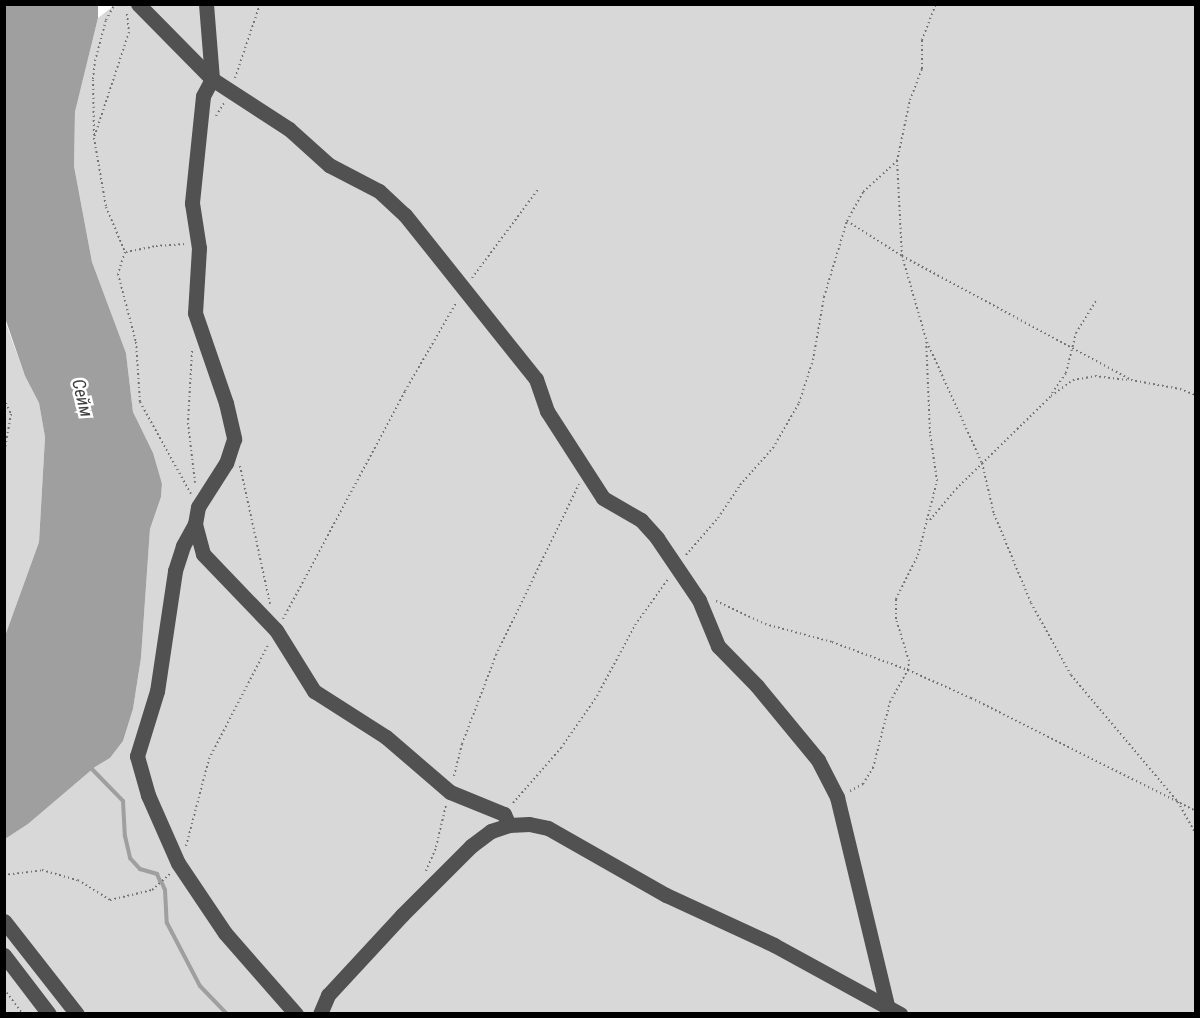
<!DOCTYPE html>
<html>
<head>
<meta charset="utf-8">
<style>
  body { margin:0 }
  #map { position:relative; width:1200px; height:1018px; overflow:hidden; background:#fff; font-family:"Roboto Condensed",sans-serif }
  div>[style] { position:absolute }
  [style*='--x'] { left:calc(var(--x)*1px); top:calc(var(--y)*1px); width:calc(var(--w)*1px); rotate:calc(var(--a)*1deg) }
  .green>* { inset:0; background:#d8d8d8 }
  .water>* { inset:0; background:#9f9f9f }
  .stream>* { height:4px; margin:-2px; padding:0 2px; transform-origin:2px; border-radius:2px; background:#9f9f9f }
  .path>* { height:2px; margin-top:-1px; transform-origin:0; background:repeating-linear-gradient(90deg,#737373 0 1.5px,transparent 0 4.5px) }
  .minor>* { height:15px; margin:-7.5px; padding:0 7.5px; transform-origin:7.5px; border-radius:7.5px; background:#515151 }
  span { translate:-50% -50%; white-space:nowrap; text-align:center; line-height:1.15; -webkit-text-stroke:5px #fff; paint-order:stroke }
  .water-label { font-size:18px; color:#404040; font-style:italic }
  .frame { position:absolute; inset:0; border:6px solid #000; pointer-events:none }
</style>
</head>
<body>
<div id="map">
  <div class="green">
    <div style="clip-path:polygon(116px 4px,1195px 5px,1195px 1013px,5px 1014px,5px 839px,28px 824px,95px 767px,110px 758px,123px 741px,133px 709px,141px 658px,150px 529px,161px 497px,162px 484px,133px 412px,126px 353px,92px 262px,74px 166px,75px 112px,98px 18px)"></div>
    <div style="clip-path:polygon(4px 318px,25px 376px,39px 403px,45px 437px,39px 542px,5px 636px)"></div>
  </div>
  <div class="water">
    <div style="clip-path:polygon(5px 4px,98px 5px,98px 18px,75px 112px,74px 166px,92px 262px,126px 353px,133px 412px,153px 453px,162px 484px,161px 497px,150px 529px,141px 658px,133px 709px,123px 741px,110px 758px,95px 767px,28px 824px,5px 839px,5px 636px,39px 542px,45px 437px,39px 403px,25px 376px,5px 318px)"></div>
  </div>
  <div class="stream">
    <div style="--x:89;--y:766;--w:49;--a:45.8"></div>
    <div style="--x:123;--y:801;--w:35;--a:87"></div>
    <div style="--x:125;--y:836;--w:23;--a:77"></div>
    <div style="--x:130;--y:858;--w:15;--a:48"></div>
    <div style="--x:140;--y:869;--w:18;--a:16"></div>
    <div style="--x:157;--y:874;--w:8;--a:67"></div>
    <div style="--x:162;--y:883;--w:8;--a:67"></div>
    <div style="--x:165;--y:890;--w:33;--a:87"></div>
    <div style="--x:167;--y:923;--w:71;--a:62.4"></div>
    <div style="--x:200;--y:986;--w:39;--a:46"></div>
  </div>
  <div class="path">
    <div style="--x:127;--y:14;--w:18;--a:84"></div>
    <div style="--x:129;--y:32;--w:112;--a:108.3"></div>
    <div style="--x:94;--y:138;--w:70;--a:80.1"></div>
    <div style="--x:106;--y:207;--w:49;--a:67.1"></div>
    <div style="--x:125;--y:252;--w:23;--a:108"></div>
    <div style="--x:118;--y:274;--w:70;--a:75.2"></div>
    <div style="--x:136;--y:342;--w:60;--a:86.2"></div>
    <div style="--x:140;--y:402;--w:105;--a:61"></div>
    <div style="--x:235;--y:78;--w:78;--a:-71.3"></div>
    <div style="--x:216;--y:116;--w:15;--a:-58"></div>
    <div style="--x:94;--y:135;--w:56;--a:-91"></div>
    <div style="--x:93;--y:79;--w:18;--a:-84"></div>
    <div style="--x:95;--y:61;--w:42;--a:-75"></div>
    <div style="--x:106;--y:20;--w:18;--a:-61"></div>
    <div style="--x:847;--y:221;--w:65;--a:32.5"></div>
    <div style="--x:902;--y:256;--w:260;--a:28.4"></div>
    <div style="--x:1131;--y:380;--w:50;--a:10.4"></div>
    <div style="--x:1180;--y:389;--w:17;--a:21"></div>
    <div style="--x:126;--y:252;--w:31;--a:-11"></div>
    <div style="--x:156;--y:246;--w:30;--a:-4"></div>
    <div style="--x:472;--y:278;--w:112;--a:-53.3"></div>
    <div style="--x:927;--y:342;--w:133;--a:65.6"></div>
    <div style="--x:982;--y:463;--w:52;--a:76.8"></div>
    <div style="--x:994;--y:514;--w:96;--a:67.4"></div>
    <div style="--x:1031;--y:603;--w:82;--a:60.9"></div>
    <div style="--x:1071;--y:675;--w:166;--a:49.9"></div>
    <div style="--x:1178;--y:802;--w:38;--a:61"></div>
    <div style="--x:192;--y:351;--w:72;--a:93.2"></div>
    <div style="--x:188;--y:423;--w:60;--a:83.3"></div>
    <div style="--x:1052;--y:393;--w:24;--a:-55"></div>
    <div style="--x:1066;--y:373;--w:41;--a:-76"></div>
    <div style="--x:1076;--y:333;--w:38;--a:-58"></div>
    <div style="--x:4;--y:399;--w:17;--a:65"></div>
    <div style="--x:11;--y:414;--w:40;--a:100"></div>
    <div style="--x:240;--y:466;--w:141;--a:77.7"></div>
    <div style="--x:930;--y:520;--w:40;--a:-50"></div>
    <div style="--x:956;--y:489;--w:133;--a:-44.4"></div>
    <div style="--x:1051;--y:396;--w:27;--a:-36"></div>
    <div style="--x:1073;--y:380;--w:22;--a:-10"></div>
    <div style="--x:1095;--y:376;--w:32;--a:7"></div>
    <div style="--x:686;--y:555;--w:49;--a:-49.1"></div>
    <div style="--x:718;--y:518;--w:40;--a:-56"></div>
    <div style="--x:740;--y:485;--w:50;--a:-48.3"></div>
    <div style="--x:773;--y:448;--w:52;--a:-60"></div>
    <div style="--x:799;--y:403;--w:45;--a:-72"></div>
    <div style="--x:813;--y:360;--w:64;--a:-80.1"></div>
    <div style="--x:824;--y:297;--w:79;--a:-73.2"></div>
    <div style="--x:847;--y:221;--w:33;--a:-61"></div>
    <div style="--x:863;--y:192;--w:46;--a:-42.4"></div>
    <div style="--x:716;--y:601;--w:54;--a:25.1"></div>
    <div style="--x:765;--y:624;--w:69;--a:15"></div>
    <div style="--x:832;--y:642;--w:81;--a:20.2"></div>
    <div style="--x:908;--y:670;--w:69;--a:24"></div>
    <div style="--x:971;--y:698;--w:252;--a:26.7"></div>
    <div style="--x:283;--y:619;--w:259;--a:-61.8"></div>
    <div style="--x:405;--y:391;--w:102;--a:-59.9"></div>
    <div style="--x:454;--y:776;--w:33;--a:-76"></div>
    <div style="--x:462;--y:744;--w:95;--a:-69.1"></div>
    <div style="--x:496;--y:655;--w:190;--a:-64.1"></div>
    <div style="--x:850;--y:791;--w:15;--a:-28"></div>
    <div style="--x:863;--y:784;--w:19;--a:-58"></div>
    <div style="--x:873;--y:768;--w:68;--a:-75.6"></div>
    <div style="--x:890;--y:702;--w:37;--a:-61"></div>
    <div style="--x:908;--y:670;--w:9;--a:-84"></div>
    <div style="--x:909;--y:661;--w:44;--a:-107.2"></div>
    <div style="--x:896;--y:619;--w:20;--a:-90"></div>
    <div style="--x:896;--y:599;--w:49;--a:-63.4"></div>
    <div style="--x:918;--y:555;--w:76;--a:-75.6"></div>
    <div style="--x:937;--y:481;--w:49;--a:-98.3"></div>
    <div style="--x:930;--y:433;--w:94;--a:-92.4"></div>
    <div style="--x:926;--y:339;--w:86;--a:-106.1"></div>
    <div style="--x:902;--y:256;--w:95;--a:-93"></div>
    <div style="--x:897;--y:161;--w:62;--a:-78"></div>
    <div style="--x:910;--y:100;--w:33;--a:-69"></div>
    <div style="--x:922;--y:69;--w:29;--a:-90"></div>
    <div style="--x:922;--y:40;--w:39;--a:-69"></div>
    <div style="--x:513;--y:803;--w:73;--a:-48.9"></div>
    <div style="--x:561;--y:748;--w:63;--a:-55.3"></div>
    <div style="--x:597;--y:696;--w:81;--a:-61.8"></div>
    <div style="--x:635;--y:625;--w:57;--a:-54.3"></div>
    <div style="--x:186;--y:846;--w:90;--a:-75.2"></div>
    <div style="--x:209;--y:759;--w:128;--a:-62.6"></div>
    <div style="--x:426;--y:871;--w:26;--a:-67"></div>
    <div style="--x:436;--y:847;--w:43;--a:-76.6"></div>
    <div style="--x:4;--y:875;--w:38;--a:-7"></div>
    <div style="--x:42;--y:870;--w:37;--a:16"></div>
    <div style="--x:78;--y:880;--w:38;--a:32"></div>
    <div style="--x:110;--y:900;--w:43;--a:-13.4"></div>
    <div style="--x:152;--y:890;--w:24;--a:-42"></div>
    <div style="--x:4;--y:989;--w:31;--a:53"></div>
  </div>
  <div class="minor">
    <div style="--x:138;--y:4;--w:105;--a:45.4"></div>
    <div style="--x:212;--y:79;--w:19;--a:118"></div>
    <div style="--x:203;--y:96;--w:108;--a:95.9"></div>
    <div style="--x:192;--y:203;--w:46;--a:81.2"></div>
    <div style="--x:199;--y:248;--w:65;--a:93.5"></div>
    <div style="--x:195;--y:313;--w:95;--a:71"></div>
    <div style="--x:226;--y:403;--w:37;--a:77"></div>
    <div style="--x:234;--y:439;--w:25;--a:108"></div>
    <div style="--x:226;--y:463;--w:52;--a:122.5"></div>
    <div style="--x:198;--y:507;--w:17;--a:100"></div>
    <div style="--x:195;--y:524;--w:31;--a:75"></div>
    <div style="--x:203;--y:554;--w:105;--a:46.2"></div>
    <div style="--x:276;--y:630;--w:72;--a:58.1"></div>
    <div style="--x:314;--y:691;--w:85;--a:32.6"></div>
    <div style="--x:386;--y:737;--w:84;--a:40.7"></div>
    <div style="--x:450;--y:792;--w:58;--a:22.2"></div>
    <div style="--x:504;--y:814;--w:12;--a:66"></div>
    <div style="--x:206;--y:4;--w:75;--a:85.4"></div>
    <div style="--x:212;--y:79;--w:92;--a:33"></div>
    <div style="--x:289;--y:129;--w:54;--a:42"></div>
    <div style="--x:329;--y:165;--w:56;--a:27.5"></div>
    <div style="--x:379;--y:191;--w:35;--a:43"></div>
    <div style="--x:405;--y:215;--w:210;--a:51.4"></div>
    <div style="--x:536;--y:379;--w:34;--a:71"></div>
    <div style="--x:547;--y:411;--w:103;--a:57.2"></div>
    <div style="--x:603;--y:498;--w:44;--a:30.1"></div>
    <div style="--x:641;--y:520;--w:24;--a:48"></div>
    <div style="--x:657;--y:538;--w:75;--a:55.9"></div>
    <div style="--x:699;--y:600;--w:50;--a:67.6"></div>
    <div style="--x:718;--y:646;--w:56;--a:45.7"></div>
    <div style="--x:757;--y:686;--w:96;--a:50.5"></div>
    <div style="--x:818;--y:760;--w:42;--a:62.8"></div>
    <div style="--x:837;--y:797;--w:215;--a:76.5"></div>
    <div style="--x:195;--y:524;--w:25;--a:119"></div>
    <div style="--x:183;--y:546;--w:26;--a:108"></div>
    <div style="--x:175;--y:571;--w:121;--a:98.5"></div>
    <div style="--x:157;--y:691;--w:68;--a:107.1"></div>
    <div style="--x:137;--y:756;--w:41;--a:74.2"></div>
    <div style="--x:148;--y:795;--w:74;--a:66.2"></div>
    <div style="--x:178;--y:863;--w:84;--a:56.1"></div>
    <div style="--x:225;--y:933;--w:108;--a:48.8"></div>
    <div style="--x:4;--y:921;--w:118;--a:51.9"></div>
    <div style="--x:4;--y:955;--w:74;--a:52.7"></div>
    <div style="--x:320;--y:1014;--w:21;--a:-67"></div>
    <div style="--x:328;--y:995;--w:109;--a:-47.2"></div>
    <div style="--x:402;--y:915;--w:98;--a:-45"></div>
    <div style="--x:471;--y:846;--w:25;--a:-37"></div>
    <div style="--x:491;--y:831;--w:19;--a:-18"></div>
    <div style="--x:509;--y:825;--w:20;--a:-3"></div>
    <div style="--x:529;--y:824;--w:19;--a:12"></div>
    <div style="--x:548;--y:828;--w:136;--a:29.6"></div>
    <div style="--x:666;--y:895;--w:119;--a:24.8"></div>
    <div style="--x:774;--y:945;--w:144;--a:28.7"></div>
  </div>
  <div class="water-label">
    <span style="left:82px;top:398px;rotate:76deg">Сейм</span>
  </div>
  <div class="frame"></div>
</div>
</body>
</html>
